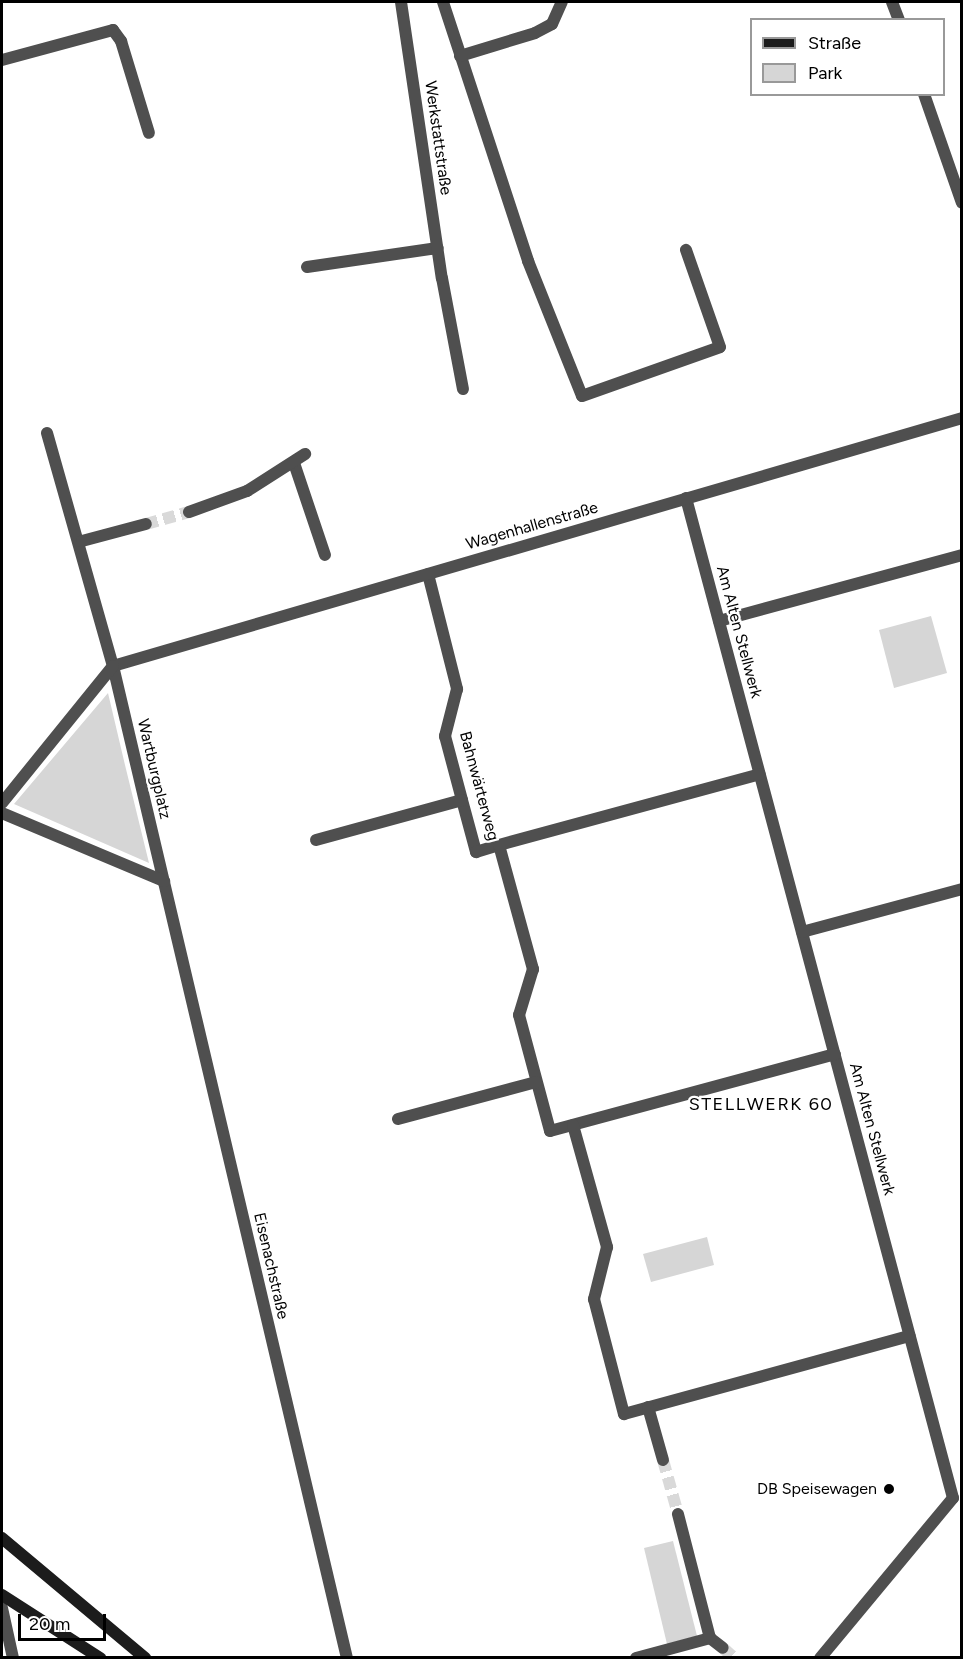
<!DOCTYPE html>
<meta charset="utf-8">
<style>
body{margin:0}
#map{position:relative;width:963px;height:1659px;overflow:hidden;background:#fff;font-family:Figtree,sans-serif}
div>[style]{position:absolute}
[style*='--x']{left:calc(var(--x)*1px);top:calc(var(--y)*1px);width:calc(var(--w)*1px);rotate:calc(var(--a)*1deg)}
.green>*{inset:0;background:#d6d6d6}
.street-tunnel>*{height:12px;margin-top:-6px;transform-origin:0;background:repeating-linear-gradient(90deg,#d9d9d9 0 12px,transparent 0 18px)}
.lane>*{height:12px;margin:-6px;padding:0 6px;transform-origin:6px;border-radius:6px;background:#4f4f4f}
.street>*{height:12px;margin:-6px;padding:0 6px;transform-origin:6px;border-radius:6px;background:#4f4f4f}
.secondary>*{height:12px;margin:-6px;padding:0 6px;transform-origin:6px;border-radius:6px;background:#1c1c1c}
.dots>*{width:16px;height:16px;translate:-50% -50%;box-sizing:border-box;border:3px solid #fff;border-radius:50%}
span{translate:-50% -50%;white-space:nowrap;text-align:center;line-height:1.15;-webkit-text-stroke:4.5px #fff;paint-order:stroke}
.street-label{font-size:16px;color:#000}
.poi-label{font-size:16px;color:#000}
.right{translate:-100% -50%;text-align:right}
.neighbourhood-label{font-size:18px;color:#000;letter-spacing:1.5px}
.frame{position:absolute;inset:0;border:3px solid #000;pointer-events:none}
.legend{position:absolute;left:750px;top:18px;width:195px;height:78px;box-sizing:border-box;background:#fff;border:2px solid #999;margin:0;padding:8px 10px;list-style:none;font-size:18px;color:#000}
.legend li{display:flex;align-items:center;gap:12px;height:30px}
.legend b{width:30px;border:2px solid #999}
.scale{position:absolute;left:18px;top:1614px;width:88px;height:27px;box-sizing:border-box;border:3px solid #000;border-top:0;padding-left:8px;font-size:18px;line-height:21px;white-space:nowrap;color:#000;-webkit-text-stroke:4px #fff;paint-order:stroke}
</style>
<div id="map">
<div class="green">
<div style="clip-path:polygon(931px 616px,947px 673px,894px 688px,879px 630px)"></div>
<div style="clip-path:polygon(108px 693px,125px 765px,149px 863px,14px 804px)"></div>
<div style="clip-path:polygon(707px 1237px,714px 1265px,651px 1282px,643px 1254px)"></div>
<div style="clip-path:polygon(673px 1541px,697px 1636px,667px 1644px,644px 1548px)"></div>
</div>
<div class="street-tunnel">
<div style="--x:146;--y:524;--w:45;--a:-15.6"></div>
<div style="--x:663;--y:1460;--w:56;--a:74.5"></div>
<div style="--x:723;--y:1648;--w:15;--a:42"></div>
</div>
<div class="lane">
<div style="--x:443;--y:2;--w:273;--a:71.8"></div>
<div style="--x:528;--y:261;--w:145;--a:68.2"></div>
<div style="--x:582;--y:396;--w:146;--a:-19.5"></div>
<div style="--x:720;--y:347;--w:103;--a:-109.3"></div>
<div style="--x:460;--y:56;--w:78;--a:-17"></div>
<div style="--x:535;--y:33;--w:19;--a:-28"></div>
<div style="--x:552;--y:24;--w:24;--a:-66"></div>
<div style="--x:2;--y:60;--w:115;--a:-15.1"></div>
<div style="--x:113;--y:30;--w:14;--a:54"></div>
<div style="--x:121;--y:41;--w:96;--a:73.1"></div>
<div style="--x:307;--y:267;--w:132;--a:-8.3"></div>
<div style="--x:442;--y:278;--w:113;--a:79.3"></div>
<div style="--x:294;--y:463;--w:97;--a:71.4"></div>
</div>
<div class="street">
<div style="--x:401;--y:2;--w:279;--a:81.6"></div>
<div style="--x:892;--y:2;--w:19;--a:69"></div>
<div style="--x:924;--y:94;--w:115;--a:70.8"></div>
<div style="--x:47;--y:433;--w:242;--a:74.2"></div>
<div style="--x:113;--y:666;--w:1019;--a:76.73"></div>
<div style="--x:686;--y:498;--w:1035;--a:75.05"></div>
<div style="--x:953;--y:1498;--w:208;--a:129.7"></div>
<div style="--x:189;--y:512;--w:62;--a:-19.9"></div>
<div style="--x:247;--y:491;--w:69;--a:-32.5"></div>
<div style="--x:82;--y:541;--w:66;--a:-14.9"></div>
<div style="--x:428;--y:574;--w:119;--a:75.8"></div>
<div style="--x:457;--y:689;--w:49;--a:104.3"></div>
<div style="--x:445;--y:736;--w:66;--a:75.1"></div>
<div style="--x:462;--y:800;--w:54;--a:74.9"></div>
<div style="--x:476;--y:852;--w:24;--a:-17"></div>
<div style="--x:499;--y:845;--w:129;--a:74.7"></div>
<div style="--x:533;--y:969;--w:48;--a:106.9"></div>
<div style="--x:519;--y:1015;--w:120;--a:75"></div>
<div style="--x:550;--y:1131;--w:295;--a:-15.1"></div>
<div style="--x:719;--y:621;--w:252;--a:-15.2"></div>
<div style="--x:113;--y:666;--w:884;--a:-16.28"></div>
<div style="--x:2;--y:803;--w:176;--a:-51"></div>
<div style="--x:2;--y:813;--w:176;--a:22.8"></div>
<div style="--x:316;--y:840;--w:151;--a:-15.3"></div>
<div style="--x:499;--y:845;--w:270;--a:-15.2"></div>
<div style="--x:802;--y:932;--w:166;--a:-15"></div>
<div style="--x:398;--y:1119;--w:143;--a:-15"></div>
<div style="--x:573;--y:1125;--w:127;--a:74.4"></div>
<div style="--x:607;--y:1247;--w:54;--a:104"></div>
<div style="--x:594;--y:1299;--w:119;--a:75.4"></div>
<div style="--x:624;--y:1414;--w:296;--a:-15.3"></div>
<div style="--x:648;--y:1407;--w:55;--a:74.2"></div>
<div style="--x:2;--y:1608;--w:51;--a:77.6"></div>
<div style="--x:710;--y:1638;--w:16;--a:38"></div>
<div style="--x:636;--y:1658;--w:77;--a:-15.1"></div>
<div style="--x:710;--y:1638;--w:128;--a:-104.5"></div>
</div>
<div class="secondary">
<div style="--x:2;--y:1538;--w:187;--a:40"></div>
<div style="--x:2;--y:1595;--w:117;--a:32.7"></div>
</div>
<div class="dots">
<div style="left:889px;top:1489px;background:#000"></div>
</div>
<div class="street-label">
<span style="left:438px;top:138px;rotate:82deg">Werkstattstraße</span>
<span style="left:532px;top:526px;rotate:-16deg">Wagenhallenstraße</span>
<span style="left:739px;top:632px;rotate:75deg">Am Alten Stellwerk</span>
<span style="left:154px;top:769px;rotate:77deg">Wartburgplatz</span>
<span style="left:479px;top:786px;rotate:75deg">Bahnwärterweg</span>
<span style="left:872px;top:1129px;rotate:75deg">Am Alten Stellwerk</span>
<span style="left:271px;top:1266px;rotate:77deg">Eisenachstraße</span>
</div>
<div class="poi-label">
<span class="right" style="left:877px;top:1489px">DB Speisewagen</span>
</div>
<div class="neighbourhood-label">
<span style="left:761px;top:1104px">STELLWERK 60</span>
</div>
<div class="frame"></div>
<ul class="legend">
<li><b style="height:8px;background:#1c1c1c"></b>Straße</li>
<li><b style="height:16px;background:#d6d6d6"></b>Park</li>
</ul>
<div class="scale">20 m</div>
</div>
